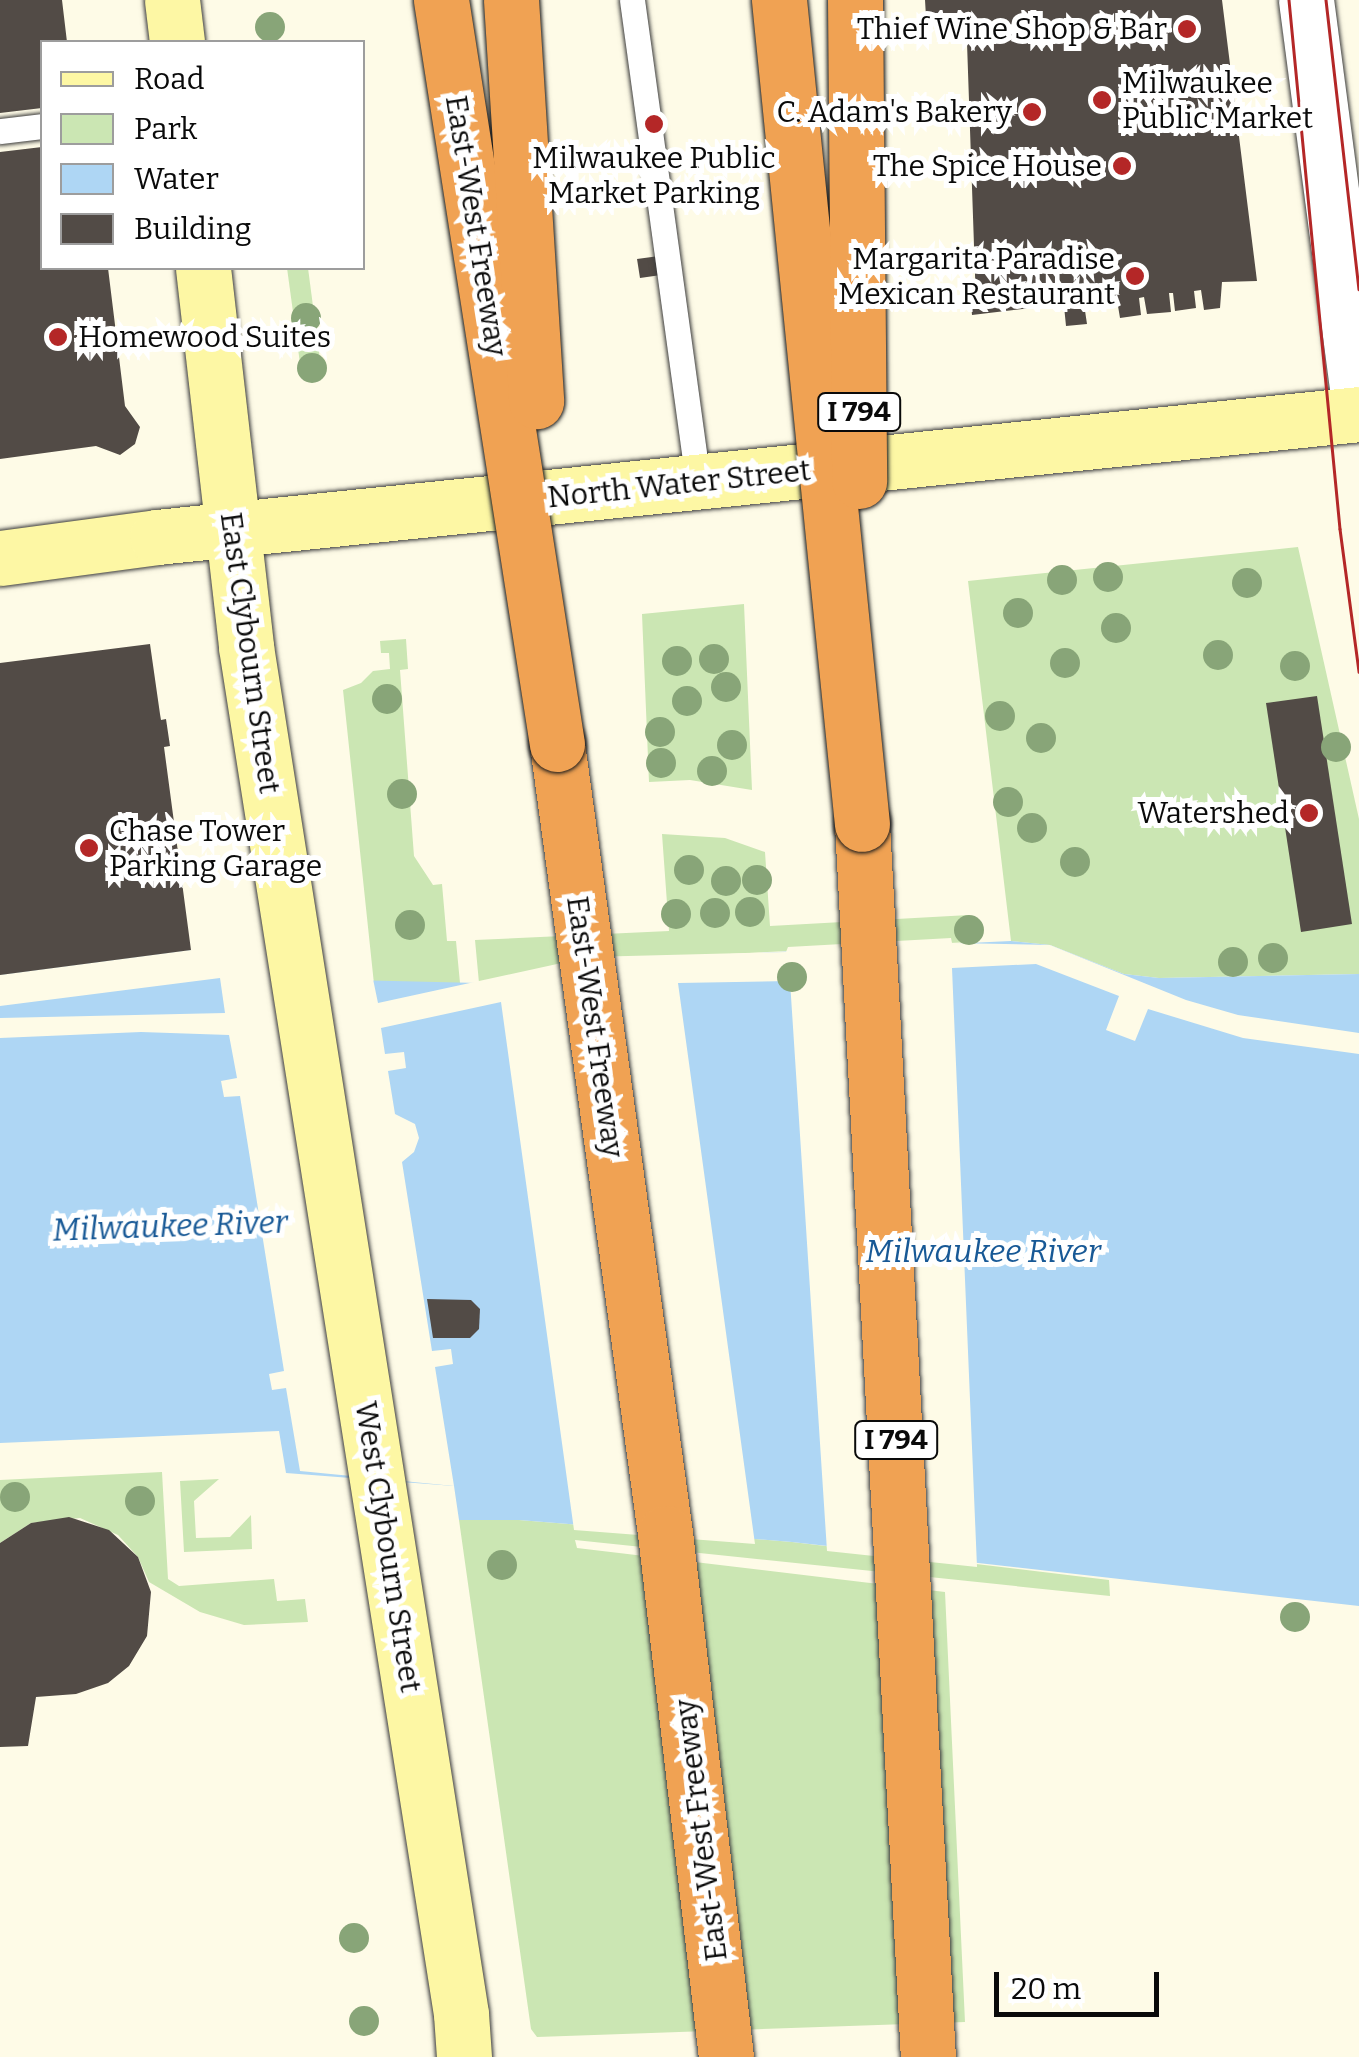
<!DOCTYPE html>
<style>
body{margin:0}
#map{position:relative;width:1359px;height:2057px;overflow:hidden;background:#fefbe7;font-family:Bitter,serif}
div>[style]{position:absolute}
[style*='--x']{left:calc(var(--x)*1px);top:calc(var(--y)*1px);width:calc(var(--w)*1px);rotate:calc(var(--a)*1deg)}
.green>*{inset:0;background:#cbe6b3}
.water>*{inset:0;background:#aed6f4}
.pier>*{inset:0;background:#fefbe7}
.building>*{inset:0;background:#524b46}
.roads{filter:drop-shadow(0 0 2px #3d3d3d) drop-shadow(0 0 2px #3d3d3d)}
.service>*{height:25px;margin:-12.5px;padding:0 12.5px;transform-origin:12.5px;border-radius:12.5px;background:#fff}
.tertiary>*{height:55px;margin:-27.5px;padding:0 27.5px;transform-origin:27.5px;border-radius:27.5px;background:#fff}
.secondary>*{height:55px;margin:-27.5px;padding:0 27.5px;transform-origin:27.5px;border-radius:27.5px;background:#fdf7a4}
.motorway>*{height:55px;margin:-27.5px;padding:0 27.5px;transform-origin:27.5px;border-radius:27.5px;background:#f0a253}
.tram>*{height:2.5px;margin:-1.25px;padding:0 1.25px;transform-origin:1.25px;border-radius:1.25px;background:#b42727}
.bridges{filter:drop-shadow(0 0 2px #1b1b1b) drop-shadow(0 0 2px #1b1b1b)}
.motorway-bridge>*{height:55px;margin:-27.5px;padding:0 27.5px;transform-origin:27.5px;border-radius:27.5px;background:#f0a253}
.trees>*{width:30px;height:30px;margin:-15px;border-radius:50%;background:#88a578}
.dots>*{width:28px;height:28px;translate:-50% -50%;box-sizing:border-box;border:5px solid #fff;border-radius:50%}
span{translate:-50% -50%;white-space:nowrap;text-align:center;line-height:1.15;-webkit-text-stroke:10px #fff;paint-order:stroke}
.shield-label span{padding:2px 8px;background:#fff;border:2px solid;border-radius:8px;-webkit-text-stroke-width:0}
.shield-label{font-size:28px;color:#0a0a0a;font-weight:700}
.poi-label{font-size:30px;color:#0a0a0a}
.right{translate:-100% -50%;text-align:right}
.left{translate:0 -50%;text-align:left}
.street-label{font-size:30px;color:#0a0a0a}
.water-label{font-size:32px;color:#185996;font-style:italic}
.legend{position:absolute;left:40px;top:40px;width:325px;height:230px;box-sizing:border-box;background:#fff;border:2px solid #9d9d9d;margin:0;padding:12px 18px;list-style:none;font-size:30px;color:#0a0a0a}
.legend li{display:flex;align-items:center;gap:20px;height:50px}
.legend b{width:50px;border:2px solid #9d9d9d}
.scale{position:absolute;left:994px;top:1972px;width:165px;height:45px;box-sizing:border-box;border:5px solid #0a0a0a;border-top:0;padding-left:12px;font-size:30px;line-height:35px;white-space:nowrap;color:#0a0a0a;-webkit-text-stroke:8px #fff;paint-order:stroke}
</style>
<div id="map">
<div class="green">
<div style="clip-path:polygon(287px 268px,308px 268px,322px 375px,302px 378px)"></div>
<div style="clip-path:polygon(1298px 547px,1359px 819px,1359px 974px,1159px 978px,1124px 974px,1050px 945px,1011px 941px,968px 581px)"></div>
<div style="clip-path:polygon(744px 604px,752px 790px,690px 780px,649px 782px,642px 614px)"></div>
<div style="clip-path:polygon(406px 639px,408px 669px,400px 670px,414px 856px,433px 885px,442px 884px,447px 941px,456px 941px,460px 983px,374px 984px,343px 690px,361px 683px,373px 671px,390px 669px,389px 653px,381px 653px,380px 641px)"></div>
<div style="clip-path:polygon(662px 834px,725px 838px,765px 852px,770px 926px,969px 915px,979px 924px,978px 936px,970px 942px,589px 961px,479px 983px,475px 940px,669px 931px)"></div>
<div style="clip-path:polygon(162px 1472px,168px 1579px,179px 1586px,274px 1579px,277px 1601px,305px 1599px,308px 1622px,244px 1625px,200px 1612px,149px 1582px,138px 1557px,118px 1535px,80px 1518px,31px 1523px,0 1543px,0 1480px)"></div>
<div style="clip-path:polygon(219px 1479px,194px 1501px,196px 1538px,230px 1537px,251px 1515px,252px 1549px,184px 1552px,180px 1481px)"></div>
<div style="clip-path:polygon(459px 1520px,519px 1520px,792px 1542px,1109px 1580px,1110px 1596px,575px 1540px,577px 1548px,945px 1592px,965px 2022px,537px 2037px,531px 2029px)"></div>
</div>
<div class="water">
<div style="clip-path:polygon(1011px 941px,1050px 945px,1124px 974px,1159px 978px,1359px 974px,1359px 1606px,792px 1542px,519px 1520px,459px 1520px,454px 1486px,286px 1473px,279px 1431px,0 1443px,0 975px,191px 950px,220px 977px,479px 983px,589px 961px)"></div>
</div>
<div class="pier">
<div style="clip-path:polygon(951px 938px,952px 943px,1050px 945px,1186px 1000px,1238px 1015px,1359px 1033px,1359px 1054px,1243px 1038px,1148px 1009px,1135px 1041px,1106px 1030px,1119px 996px,1036px 964px,952px 968px,977px 1567px,827px 1551px,790px 981px,678px 983px,755px 1544px,574px 1530px,501px 1002px,381px 1028px,385px 1054px,404px 1052px,406px 1068px,388px 1071px,395px 1114px,415px 1124px,419px 1138px,414px 1152px,402px 1162px,432px 1351px,451px 1349px,453px 1364px,435px 1367px,454px 1486px,300px 1471px,286px 1388px,272px 1390px,269px 1374px,284px 1371px,240px 1096px,224px 1097px,221px 1081px,237px 1078px,229px 1035px,141px 1032px,0 1038px,0 1018px,225px 1013px,220px 978px,0 1006px,0 975px,191px 950px,222px 955px,225px 973px,373px 979px,378px 1003px,589px 957px,786px 952px,788px 947px)"></div>
</div>
<div class="building">
<div style="clip-path:polygon(0 0,62px 0,67px 42px,42px 42px,42px 108px,0 113px)"></div>
<div style="clip-path:polygon(925px 0,1222px 0,1257px 281px,1222px 282px,1220px 308px,1204px 310px,1201px 290px,1194px 291px,1196px 308px,1175px 311px,1173px 293px,1169px 293px,1171px 312px,1147px 314px,1144px 297px,1139px 298px,1141px 315px,1120px 318px,1117px 300px,1084px 304px,1087px 324px,1066px 326px,1064px 306px,1056px 305px,972px 315px,971px 303px,976px 303px,966px 14px,926px 17px)"></div>
<div style="clip-path:polygon(42px 147px,42px 268px,108px 268px,125px 406px,140px 427px,135px 444px,120px 455px,96px 446px,0 459px,0 152px)"></div>
<div style="clip-path:polygon(659px 256px,661px 275px,640px 278px,637px 259px)"></div>
<div style="clip-path:polygon(150px 644px,160px 714px,161px 720px,166px 719px,170px 746px,164px 747px,191px 950px,0 975px,0 663px)"></div>
<div style="clip-path:polygon(1317px 696px,1352px 924px,1301px 932px,1266px 703px)"></div>
<div style="clip-path:polygon(427px 1299px,471px 1300px,480px 1309px,479px 1329px,470px 1338px,433px 1338px)"></div>
<div style="clip-path:polygon(69px 1517px,109px 1530px,138px 1557px,151px 1592px,147px 1636px,129px 1666px,108px 1683px,76px 1694px,36px 1697px,28px 1746px,0 1747px,0 1543px,31px 1523px)"></div>
</div>
<div class="roads">
<div class="service">
<div style="--x:632;--y:0;--w:487;--a:82.2"></div>
<div style="--x:0;--y:131;--w:42;--a:-6.8"></div>
</div>
<div class="tertiary">
<div style="--x:1306;--y:0;--w:405;--a:82.5"></div>
</div>
<div class="secondary">
<div style="--x:172;--y:0;--w:42;--a:83.2"></div>
<div style="--x:203;--y:268;--w:381;--a:83.5"></div>
<div style="--x:246;--y:647;--w:1384;--a:81.06"></div>
<div style="--x:461;--y:2014;--w:43;--a:86"></div>
<div style="--x:0;--y:558;--w:158;--a:-7.6"></div>
<div style="--x:157;--y:537;--w:1208;--a:-5.84"></div>
</div>
<div class="motorway">
<div style="--x:557;--y:744;--w:796;--a:82.21"></div>
<div style="--x:665;--y:1533;--w:528;--a:83.36"></div>
<div style="--x:862;--y:824;--w:1235;--a:86.94"></div>
</div>
</div>
<div class="tram">
<div style="--x:1289;--y:0;--w:531;--a:84.49"></div>
<div style="--x:1340;--y:529;--w:144;--a:82.4"></div>
<div style="--x:1326;--y:0;--w:291;--a:83.5"></div>
</div>
<div class="bridges">
<div class="motorway-bridge">
<div style="--x:441;--y:0;--w:753;--a:81.14"></div>
<div style="--x:511;--y:0;--w:402;--a:86.4"></div>
<div style="--x:779;--y:0;--w:828;--a:84.25"></div>
<div style="--x:855;--y:0;--w:481;--a:89.5"></div>
</div>
</div>
<div class="trees">
<div style="left:270px;top:27px"></div>
<div style="left:306px;top:318px"></div>
<div style="left:312px;top:368px"></div>
<div style="left:1108px;top:577px"></div>
<div style="left:1062px;top:580px"></div>
<div style="left:1247px;top:583px"></div>
<div style="left:1018px;top:613px"></div>
<div style="left:1116px;top:628px"></div>
<div style="left:1218px;top:655px"></div>
<div style="left:714px;top:659px"></div>
<div style="left:677px;top:661px"></div>
<div style="left:1065px;top:663px"></div>
<div style="left:1295px;top:666px"></div>
<div style="left:726px;top:687px"></div>
<div style="left:387px;top:699px"></div>
<div style="left:687px;top:701px"></div>
<div style="left:1000px;top:716px"></div>
<div style="left:660px;top:732px"></div>
<div style="left:1041px;top:738px"></div>
<div style="left:732px;top:745px"></div>
<div style="left:1336px;top:747px"></div>
<div style="left:661px;top:763px"></div>
<div style="left:712px;top:771px"></div>
<div style="left:402px;top:794px"></div>
<div style="left:1008px;top:802px"></div>
<div style="left:1032px;top:828px"></div>
<div style="left:1075px;top:862px"></div>
<div style="left:689px;top:870px"></div>
<div style="left:757px;top:880px"></div>
<div style="left:726px;top:881px"></div>
<div style="left:750px;top:912px"></div>
<div style="left:715px;top:913px"></div>
<div style="left:676px;top:914px"></div>
<div style="left:410px;top:925px"></div>
<div style="left:969px;top:930px"></div>
<div style="left:1273px;top:958px"></div>
<div style="left:1233px;top:962px"></div>
<div style="left:792px;top:977px"></div>
<div style="left:15px;top:1497px"></div>
<div style="left:140px;top:1501px"></div>
<div style="left:502px;top:1565px"></div>
<div style="left:1295px;top:1617px"></div>
<div style="left:354px;top:1938px"></div>
<div style="left:364px;top:2021px"></div>
</div>
<div class="dots">
<div style="left:1187px;top:29px;background:#b42727"></div>
<div style="left:1102px;top:100px;background:#b42727"></div>
<div style="left:1032px;top:112px;background:#b42727"></div>
<div style="left:654px;top:124px;background:#b42727"></div>
<div style="left:1122px;top:166px;background:#b42727"></div>
<div style="left:1135px;top:276px;background:#b42727"></div>
<div style="left:58px;top:337px;background:#b42727"></div>
<div style="left:1309px;top:813px;background:#b42727"></div>
<div style="left:89px;top:848px;background:#b42727"></div>
</div>
<div class="shield-label">
<span style="left:859px;top:412px">I 794</span>
<span style="left:896px;top:1440px">I 794</span>
</div>
<div class="poi-label">
<span class="right" style="left:1167px;top:29px">Thief Wine Shop &amp; Bar</span>
<span class="left" style="left:1122px;top:100px">Milwaukee<br>Public Market</span>
<span class="right" style="left:1012px;top:112px">C. Adam's Bakery</span>
<span style="left:654px;top:175px">Milwaukee Public<br>Market Parking</span>
<span class="right" style="left:1102px;top:166px">The Spice House</span>
<span class="right" style="left:1115px;top:276px">Margarita Paradise<br>Mexican Restaurant</span>
<span class="left" style="left:78px;top:337px">Homewood Suites</span>
<span class="right" style="left:1289px;top:813px">Watershed</span>
<span class="left" style="left:109px;top:848px">Chase Tower<br>Parking Garage</span>
</div>
<div class="street-label">
<span style="left:476px;top:226px;rotate:81deg">East-West Freeway</span>
<span style="left:679px;top:484px;rotate:-6deg">North Water Street</span>
<span style="left:250px;top:653px;rotate:82deg">East Clybourn Street</span>
<span style="left:595px;top:1027px;rotate:82deg">East-West Freeway</span>
<span style="left:388px;top:1547px;rotate:81deg">West Clybourn Street</span>
<span style="left:701px;top:1830px;rotate:-97deg">East-West Freeway</span>
</div>
<div class="water-label">
<span style="left:170px;top:1226px;rotate:-2deg">Milwaukee River</span>
<span style="left:983px;top:1251px">Milwaukee River</span>
</div>
<ul class="legend">
<li><b style="height:12px;background:#fdf7a4"></b>Road</li>
<li><b style="height:28px;background:#cbe6b3"></b>Park</li>
<li><b style="height:28px;background:#aed6f4"></b>Water</li>
<li><b style="height:28px;background:#524b46"></b>Building</li>
</ul>
<div class="scale">20 m</div>
</div>
